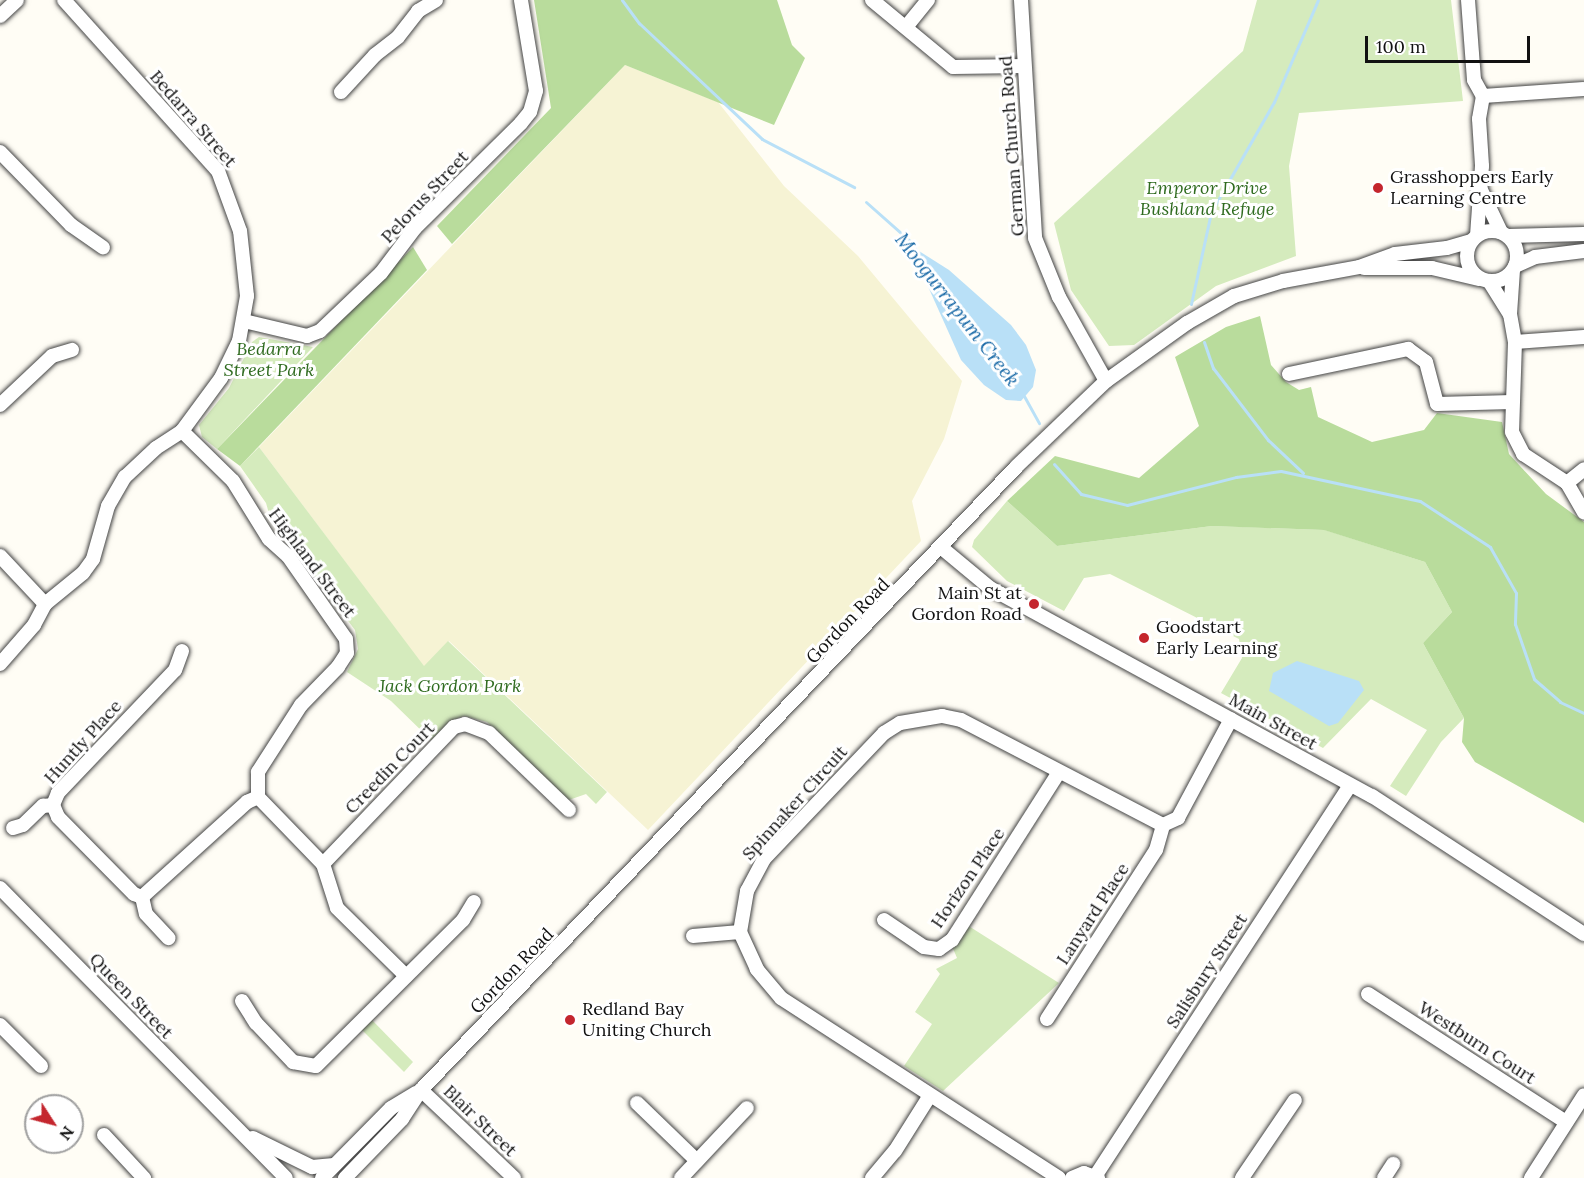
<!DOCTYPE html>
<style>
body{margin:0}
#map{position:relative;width:1584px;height:1178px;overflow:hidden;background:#fffdf5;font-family:Lora,serif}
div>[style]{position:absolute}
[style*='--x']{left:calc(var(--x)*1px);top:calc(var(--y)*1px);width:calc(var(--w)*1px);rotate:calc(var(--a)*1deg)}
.farmland>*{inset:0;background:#f6f3d4}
.green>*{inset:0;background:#d5ebbd}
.forest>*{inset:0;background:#b9dc9c}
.water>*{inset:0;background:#b9e0f7}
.stream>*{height:3px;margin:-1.5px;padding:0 1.5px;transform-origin:1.5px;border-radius:1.5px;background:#b9e0f7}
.roads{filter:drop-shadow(0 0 2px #444) drop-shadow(0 0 2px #444)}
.minor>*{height:14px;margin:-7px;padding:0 7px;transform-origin:7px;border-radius:7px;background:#fff}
.minor>.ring{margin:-7px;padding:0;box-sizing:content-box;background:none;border:14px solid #fff;border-radius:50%}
.dots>*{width:16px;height:16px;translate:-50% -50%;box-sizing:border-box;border:3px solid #fff;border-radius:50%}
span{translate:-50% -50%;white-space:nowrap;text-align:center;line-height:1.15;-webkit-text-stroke:6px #fff;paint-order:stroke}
.street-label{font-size:18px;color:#111}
.poi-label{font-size:18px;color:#111}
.left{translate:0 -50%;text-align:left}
.right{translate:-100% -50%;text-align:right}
.park-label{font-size:18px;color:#2f6b1f;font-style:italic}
.water-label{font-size:20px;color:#1768a6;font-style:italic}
.north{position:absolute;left:24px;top:1094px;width:60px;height:60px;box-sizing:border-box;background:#fff;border:2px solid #a0a0a0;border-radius:50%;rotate:126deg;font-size:16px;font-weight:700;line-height:24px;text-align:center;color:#111}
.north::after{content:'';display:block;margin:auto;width:21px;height:27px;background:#c4262e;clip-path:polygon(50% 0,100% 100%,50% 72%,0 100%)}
.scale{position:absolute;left:1365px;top:36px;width:165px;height:27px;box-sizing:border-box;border:3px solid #111;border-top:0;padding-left:8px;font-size:18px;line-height:21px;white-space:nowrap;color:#111;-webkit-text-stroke:4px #fff;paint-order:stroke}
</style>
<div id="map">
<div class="farmland">
<div style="clip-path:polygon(625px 65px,718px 102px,784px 186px,858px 256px,962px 381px,944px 439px,912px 501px,921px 541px,648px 830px,449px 641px,424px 667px,259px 447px)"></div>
</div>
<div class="green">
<div style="clip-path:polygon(1257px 0,1451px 0,1463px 101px,1299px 113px,1289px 166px,1296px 256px,1216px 286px,1134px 345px,1109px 346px,1071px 290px,1054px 223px,1243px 51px)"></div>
<div style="clip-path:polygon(259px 337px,313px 347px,217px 449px,202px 437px,199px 425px,229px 388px,252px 342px)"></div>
<div style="clip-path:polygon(259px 447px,424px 666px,448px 641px,607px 792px,596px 804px,586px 794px,566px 801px,487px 722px,464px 716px,450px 721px,431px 740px,391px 701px,347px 672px,358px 649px,355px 630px,270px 517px,266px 503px,240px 466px)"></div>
<div style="clip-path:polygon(1007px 501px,1057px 546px,1212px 526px,1325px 530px,1425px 562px,1452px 612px,1423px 643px,1464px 718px,1441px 742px,1406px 796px,1390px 786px,1427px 730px,1371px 699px,1323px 748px,1221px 693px,1242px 658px,1239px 639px,1110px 574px,1084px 578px,1064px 611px,1007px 581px,972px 547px,974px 540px)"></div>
<div style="clip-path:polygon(967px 925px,1059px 983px,943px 1091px,904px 1066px,932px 1024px,915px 1012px,940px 974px,936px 969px,957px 958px,952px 946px)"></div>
<div style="clip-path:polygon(371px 1019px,413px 1062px,404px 1072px,361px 1029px)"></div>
</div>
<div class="forest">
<div style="clip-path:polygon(534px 0,777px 0,792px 45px,805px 58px,774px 125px,625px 65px,452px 244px,437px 226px,551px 108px)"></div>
<div style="clip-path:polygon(413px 247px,427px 270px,240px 466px,217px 449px)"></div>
<div style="clip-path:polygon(1260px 316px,1271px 365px,1286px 382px,1299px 390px,1311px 387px,1318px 417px,1372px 442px,1424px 430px,1437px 413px,1502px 422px,1509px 454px,1546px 494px,1584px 522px,1584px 823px,1475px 762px,1462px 742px,1464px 718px,1423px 643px,1452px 612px,1425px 562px,1324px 530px,1212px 526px,1057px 546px,1007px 501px,1055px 456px,1139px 478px,1199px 426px,1175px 357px,1226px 327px)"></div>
</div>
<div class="water">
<div style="clip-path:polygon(919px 251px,949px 270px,1011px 325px,1026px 345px,1036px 370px,1033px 387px,1021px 401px,1006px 400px,984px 385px,961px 360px,926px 282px)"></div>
<div style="clip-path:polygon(1297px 661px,1359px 681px,1364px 690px,1338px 723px,1329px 726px,1269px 691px,1273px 673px)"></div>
</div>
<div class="stream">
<div style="--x:622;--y:0;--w:29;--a:54"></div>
<div style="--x:639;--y:23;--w:169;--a:43.3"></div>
<div style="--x:762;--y:139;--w:104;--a:27.6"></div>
<div style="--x:866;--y:202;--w:59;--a:41.6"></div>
<div style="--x:910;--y:241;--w:18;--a:56"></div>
<div style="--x:1191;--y:304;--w:94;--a:-77.7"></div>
<div style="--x:1211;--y:212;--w:127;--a:-60.2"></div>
<div style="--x:1274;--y:102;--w:111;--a:-66.7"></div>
<div style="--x:1204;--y:342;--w:28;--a:71"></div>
<div style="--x:1213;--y:368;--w:91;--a:52.6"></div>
<div style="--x:1268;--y:440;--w:48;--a:43.3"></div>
<div style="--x:1024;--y:396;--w:31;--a:61"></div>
<div style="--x:1054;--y:464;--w:40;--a:48"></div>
<div style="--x:1081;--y:494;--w:47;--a:13.4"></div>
<div style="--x:1127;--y:505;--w:113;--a:-14.4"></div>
<div style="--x:1236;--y:477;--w:45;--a:-7.6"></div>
<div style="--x:1281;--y:471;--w:142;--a:12.2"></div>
<div style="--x:1420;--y:501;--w:84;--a:33.3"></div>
<div style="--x:1490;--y:547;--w:53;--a:60.5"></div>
<div style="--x:1516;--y:593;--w:31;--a:92"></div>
<div style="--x:1515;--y:624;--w:58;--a:70.9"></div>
<div style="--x:1534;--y:679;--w:35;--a:41"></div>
<div style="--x:1560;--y:702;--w:26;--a:25"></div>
</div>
<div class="roads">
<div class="minor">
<div style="--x:872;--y:0;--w:105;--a:39.6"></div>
<div style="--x:953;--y:67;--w:71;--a:-0.8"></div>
<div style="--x:1021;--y:0;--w:238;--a:86.6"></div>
<div style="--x:1035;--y:238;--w:64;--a:67.9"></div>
<div style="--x:1059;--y:297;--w:96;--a:60.8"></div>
<div style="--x:1468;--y:0;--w:80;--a:85.7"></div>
<div style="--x:1474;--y:80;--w:18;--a:61"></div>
<div style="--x:1483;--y:96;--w:23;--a:100"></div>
<div style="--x:1479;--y:119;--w:47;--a:86.3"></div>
<div style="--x:1482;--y:166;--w:69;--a:94.1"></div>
<div style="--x:0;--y:16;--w:23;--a:-43"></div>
<div style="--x:906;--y:27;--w:35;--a:-51"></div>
<div style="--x:341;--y:92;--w:50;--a:-47.4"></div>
<div style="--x:375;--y:55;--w:29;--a:-38"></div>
<div style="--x:398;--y:37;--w:33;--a:-52"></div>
<div style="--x:418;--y:11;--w:21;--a:-31"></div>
<div style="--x:1483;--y:96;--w:101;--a:-4"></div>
<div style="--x:0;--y:152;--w:102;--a:45.8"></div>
<div style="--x:71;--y:225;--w:39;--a:35"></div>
<div style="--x:1481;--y:190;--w:47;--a:64.5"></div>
<div class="ring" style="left:1467px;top:231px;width:36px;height:36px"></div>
<div style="--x:1508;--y:236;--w:76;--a:-1.5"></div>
<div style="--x:1515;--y:266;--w:22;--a:-24"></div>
<div style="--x:1535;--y:257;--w:49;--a:-7"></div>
<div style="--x:1364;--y:268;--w:68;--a:0"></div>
<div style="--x:1432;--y:268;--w:48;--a:13.2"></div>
<div style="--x:1489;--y:281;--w:39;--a:58"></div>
<div style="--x:1510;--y:314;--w:28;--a:80"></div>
<div style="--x:1515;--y:342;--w:90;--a:91.9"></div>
<div style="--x:1512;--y:432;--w:25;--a:63"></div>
<div style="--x:1523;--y:454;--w:53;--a:33.4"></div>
<div style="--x:1567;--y:483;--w:34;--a:60"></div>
<div style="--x:1510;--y:314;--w:44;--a:-86.1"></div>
<div style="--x:244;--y:321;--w:65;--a:13.4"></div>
<div style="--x:307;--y:336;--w:14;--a:-21"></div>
<div style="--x:320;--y:331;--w:84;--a:-43.6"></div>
<div style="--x:381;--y:273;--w:56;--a:-52.9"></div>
<div style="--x:415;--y:228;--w:149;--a:-44.7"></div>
<div style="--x:521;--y:123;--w:14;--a:-51"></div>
<div style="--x:530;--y:112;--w:22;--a:-74"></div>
<div style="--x:536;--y:91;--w:92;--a:-99.4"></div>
<div style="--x:1515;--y:342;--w:69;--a:-4.1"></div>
<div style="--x:1289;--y:374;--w:122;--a:-11.9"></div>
<div style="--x:1408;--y:349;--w:22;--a:36"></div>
<div style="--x:1426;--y:362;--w:43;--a:75.3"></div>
<div style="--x:1437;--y:404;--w:75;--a:-1.5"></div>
<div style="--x:0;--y:405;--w:71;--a:-43.3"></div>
<div style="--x:52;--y:356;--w:21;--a:-17"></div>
<div style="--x:182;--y:431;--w:71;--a:44.4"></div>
<div style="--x:233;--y:481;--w:68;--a:58.2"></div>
<div style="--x:269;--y:539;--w:25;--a:42"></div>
<div style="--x:288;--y:556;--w:101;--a:55.1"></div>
<div style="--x:346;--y:639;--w:14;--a:86"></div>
<div style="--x:347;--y:653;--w:17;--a:123"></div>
<div style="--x:338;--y:667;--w:53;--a:134.2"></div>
<div style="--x:301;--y:705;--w:80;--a:122.7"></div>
<div style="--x:258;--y:772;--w:25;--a:90"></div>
<div style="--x:258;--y:797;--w:93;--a:45.9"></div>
<div style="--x:323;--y:864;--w:46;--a:72.3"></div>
<div style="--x:337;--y:908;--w:97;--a:44.6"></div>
<div style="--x:1567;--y:483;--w:22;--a:-39"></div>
<div style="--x:942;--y:548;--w:62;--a:39.8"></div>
<div style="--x:990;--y:588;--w:435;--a:28.6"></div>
<div style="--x:1372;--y:796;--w:253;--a:33.1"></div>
<div style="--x:0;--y:556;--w:66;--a:46.8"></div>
<div style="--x:182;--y:651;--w:20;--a:110"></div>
<div style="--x:175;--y:670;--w:170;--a:133.6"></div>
<div style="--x:58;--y:793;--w:13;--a:113"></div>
<div style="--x:53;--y:805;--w:13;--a:67"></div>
<div style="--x:58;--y:817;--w:108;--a:45.4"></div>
<div style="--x:134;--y:894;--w:9;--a:21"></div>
<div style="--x:142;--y:897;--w:142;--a:-42.1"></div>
<div style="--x:247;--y:802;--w:12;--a:-24"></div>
<div style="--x:0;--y:664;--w:52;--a:-48.9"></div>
<div style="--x:34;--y:625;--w:24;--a:-62"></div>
<div style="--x:45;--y:604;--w:49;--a:-39.2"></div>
<div style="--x:83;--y:573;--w:17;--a:-54"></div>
<div style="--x:93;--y:559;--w:55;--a:-74.2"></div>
<div style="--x:108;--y:506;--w:34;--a:-60"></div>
<div style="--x:125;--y:477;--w:42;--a:-43.1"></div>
<div style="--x:156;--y:448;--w:31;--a:-33"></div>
<div style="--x:182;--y:431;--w:66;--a:-53.7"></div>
<div style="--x:221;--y:378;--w:41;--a:-64.1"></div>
<div style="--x:239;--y:341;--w:46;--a:-79.9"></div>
<div style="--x:247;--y:296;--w:65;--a:-96.1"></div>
<div style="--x:240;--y:231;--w:64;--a:-110.1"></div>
<div style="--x:218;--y:171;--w:230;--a:-132"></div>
<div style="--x:13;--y:828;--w:10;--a:-17"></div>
<div style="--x:23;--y:825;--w:28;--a:-44"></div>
<div style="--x:43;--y:806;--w:10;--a:-6"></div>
<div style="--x:323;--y:864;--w:190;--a:-46.3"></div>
<div style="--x:454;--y:727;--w:11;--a:-15"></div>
<div style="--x:465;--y:724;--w:26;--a:21"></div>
<div style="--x:489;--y:733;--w:111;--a:43.9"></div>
<div style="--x:0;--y:888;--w:407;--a:45.4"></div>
<div style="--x:142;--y:897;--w:17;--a:77"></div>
<div style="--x:146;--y:914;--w:33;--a:47"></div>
<div style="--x:884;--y:920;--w:48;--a:34"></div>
<div style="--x:924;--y:947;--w:15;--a:8"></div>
<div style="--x:939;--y:949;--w:16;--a:-35"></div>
<div style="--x:952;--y:940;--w:199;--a:-57.5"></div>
<div style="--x:693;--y:936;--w:47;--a:-4.9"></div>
<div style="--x:1368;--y:994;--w:236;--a:32.9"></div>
<div style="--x:242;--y:1001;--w:26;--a:58"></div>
<div style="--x:256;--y:1023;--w:54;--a:46.5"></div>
<div style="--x:293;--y:1062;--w:23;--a:10"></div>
<div style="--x:316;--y:1066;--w:207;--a:-44.8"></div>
<div style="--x:463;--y:920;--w:21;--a:-59"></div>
<div style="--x:1047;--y:1019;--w:201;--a:-57.2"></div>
<div style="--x:1156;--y:850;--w:26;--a:-74"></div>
<div style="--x:0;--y:1025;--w:58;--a:45"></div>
<div style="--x:421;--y:1090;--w:128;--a:43.4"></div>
<div style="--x:637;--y:1103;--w:83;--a:44"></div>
<div style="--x:104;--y:1135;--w:59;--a:47.1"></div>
<div style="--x:253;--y:1138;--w:66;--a:26.2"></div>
<div style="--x:312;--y:1167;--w:22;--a:-5"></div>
<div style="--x:1096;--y:1175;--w:463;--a:-56.9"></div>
<div style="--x:322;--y:1178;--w:98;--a:-45.4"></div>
<div style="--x:391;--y:1108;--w:29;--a:-31"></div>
<div style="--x:345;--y:1178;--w:82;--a:-46"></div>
<div style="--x:402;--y:1119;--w:35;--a:-57"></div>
<div style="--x:421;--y:1090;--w:863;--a:-46.31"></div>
<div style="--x:1017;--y:466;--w:123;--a:-43.7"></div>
<div style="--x:1106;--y:381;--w:100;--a:-35.6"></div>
<div style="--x:1187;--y:323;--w:54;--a:-29.9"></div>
<div style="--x:1234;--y:296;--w:51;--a:-17"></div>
<div style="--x:1283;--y:281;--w:77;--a:-10.4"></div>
<div style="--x:1359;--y:267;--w:38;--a:-20"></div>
<div style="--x:1395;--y:254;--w:52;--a:-6.6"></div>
<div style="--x:1447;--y:248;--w:26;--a:-16"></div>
<div style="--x:681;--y:1178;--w:96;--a:-46.7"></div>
<div style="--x:872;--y:1178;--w:35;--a:-50"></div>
<div style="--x:895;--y:1151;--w:64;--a:-57.8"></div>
<div style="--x:1059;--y:1178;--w:331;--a:-147.1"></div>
<div style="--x:781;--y:998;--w:38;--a:-130"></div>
<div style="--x:757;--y:969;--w:41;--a:-114.7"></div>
<div style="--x:740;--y:932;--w:42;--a:-80.3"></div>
<div style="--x:747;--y:891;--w:36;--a:-62"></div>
<div style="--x:764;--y:859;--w:174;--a:-46.4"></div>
<div style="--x:884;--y:733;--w:19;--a:-32"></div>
<div style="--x:900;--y:723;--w:43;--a:-9.5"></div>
<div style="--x:942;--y:716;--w:19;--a:12"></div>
<div style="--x:961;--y:720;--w:228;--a:27.5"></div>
<div style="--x:1163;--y:825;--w:17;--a:-25"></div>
<div style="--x:1178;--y:818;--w:112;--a:-61.8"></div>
<div style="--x:1072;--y:1178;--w:13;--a:-23"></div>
<div style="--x:1084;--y:1173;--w:15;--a:20"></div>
<div style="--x:1242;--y:1178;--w:94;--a:-55.8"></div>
<div style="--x:1384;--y:1178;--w:17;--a:-57"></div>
<div style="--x:1531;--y:1178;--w:98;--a:-57.4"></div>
</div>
</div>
<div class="dots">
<div style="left:1378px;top:188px;background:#c4262e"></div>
<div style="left:1034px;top:604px;background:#c4262e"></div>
<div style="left:1144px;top:638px;background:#c4262e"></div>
<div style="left:570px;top:1020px;background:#c4262e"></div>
</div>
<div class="street-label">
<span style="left:193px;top:119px;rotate:49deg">Bedarra Street</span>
<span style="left:1012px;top:146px;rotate:-94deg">German Church Road</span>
<span style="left:425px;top:197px;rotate:-47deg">Pelorus Street</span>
<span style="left:312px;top:563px;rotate:53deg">Highland Street</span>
<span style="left:848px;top:621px;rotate:-46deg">Gordon Road</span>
<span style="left:1273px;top:722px;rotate:29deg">Main Street</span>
<span style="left:83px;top:742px;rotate:-48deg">Huntly Place</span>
<span style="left:390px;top:768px;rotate:-46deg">Creedin Court</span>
<span style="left:795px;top:803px;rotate:-48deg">Spinnaker Circuit</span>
<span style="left:968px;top:878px;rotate:-56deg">Horizon Place</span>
<span style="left:1093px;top:914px;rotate:-57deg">Lanyard Place</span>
<span style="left:512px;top:971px;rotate:-46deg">Gordon Road</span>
<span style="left:1207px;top:971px;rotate:-57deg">Salisbury Street</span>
<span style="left:131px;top:996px;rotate:46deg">Queen Street</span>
<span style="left:1477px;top:1043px;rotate:33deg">Westburn Court</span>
<span style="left:480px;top:1121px;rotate:44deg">Blair Street</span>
</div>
<div class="poi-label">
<span class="left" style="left:1390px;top:188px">Grasshoppers Early<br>Learning Centre</span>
<span class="right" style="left:1022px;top:604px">Main St at<br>Gordon Road</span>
<span class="left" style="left:1156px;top:638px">Goodstart<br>Early Learning</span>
<span class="left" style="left:582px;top:1020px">Redland Bay<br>Uniting Church</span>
</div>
<div class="park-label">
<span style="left:1207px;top:199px">Emperor Drive<br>Bushland Refuge</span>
<span style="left:269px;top:360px">Bedarra<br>Street Park</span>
<span style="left:450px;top:686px">Jack Gordon Park</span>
</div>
<div class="water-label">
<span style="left:958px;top:309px;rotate:52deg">Moogurrapum Creek</span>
</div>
<div class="north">N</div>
<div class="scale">100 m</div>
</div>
